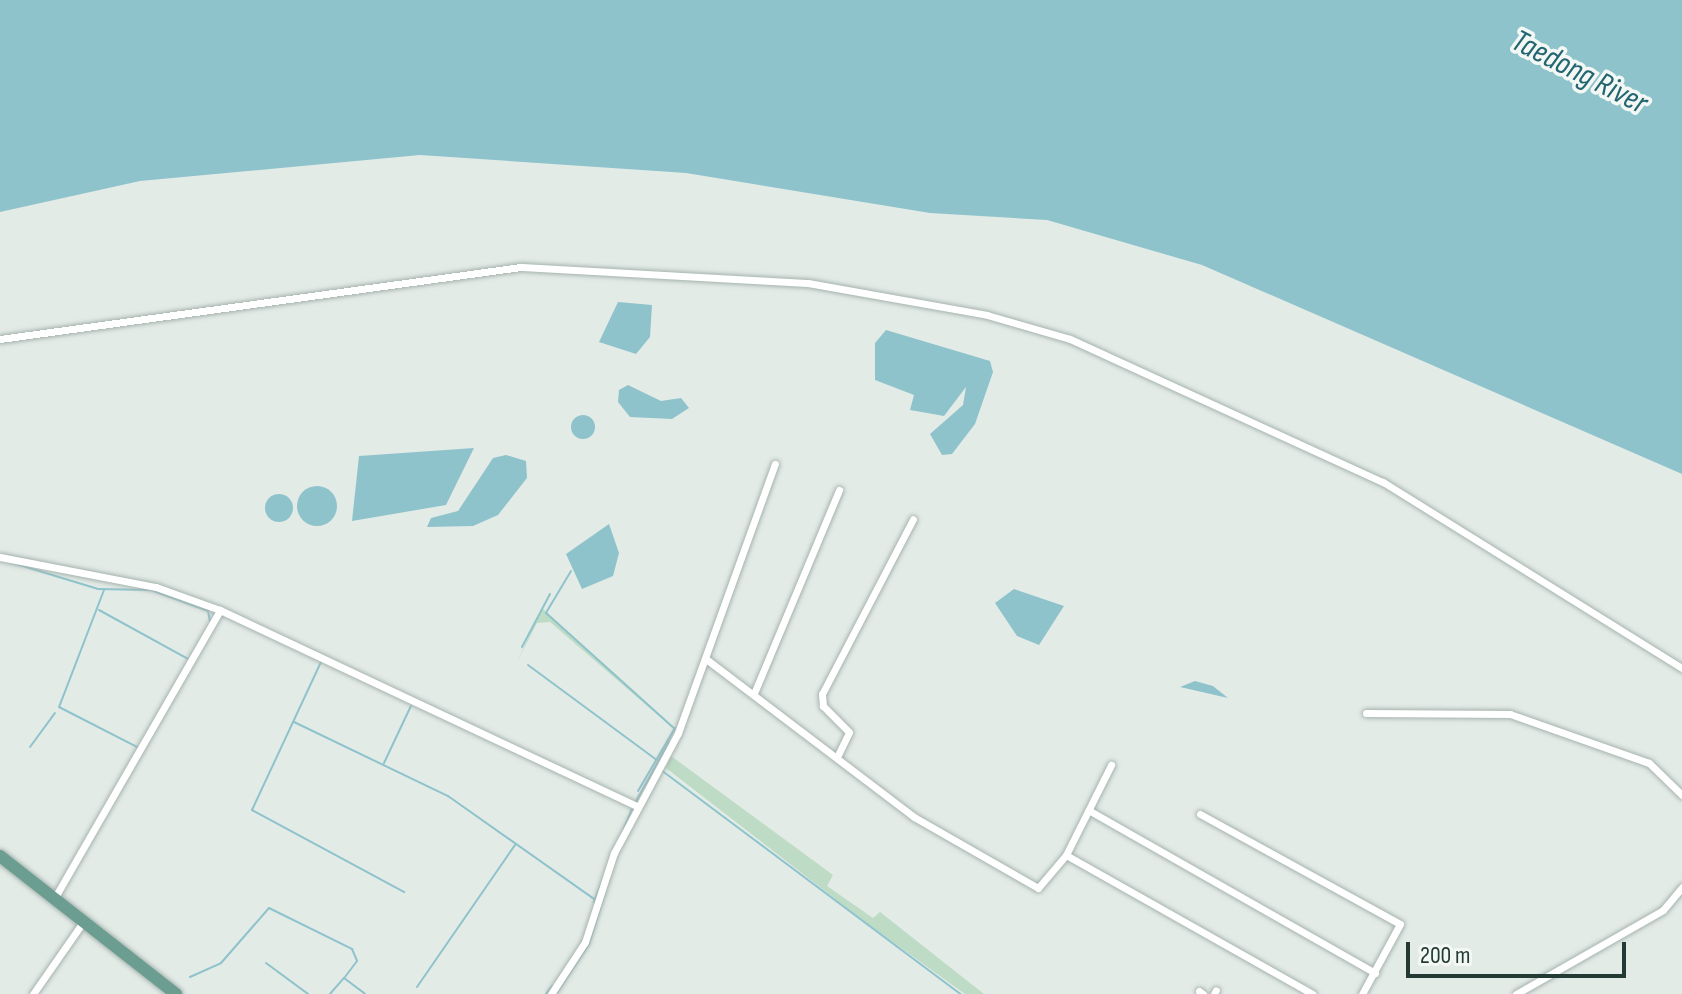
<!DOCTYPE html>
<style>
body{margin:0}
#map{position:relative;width:1682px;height:994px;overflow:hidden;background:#e3ebe7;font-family:"Sofia Sans Condensed",sans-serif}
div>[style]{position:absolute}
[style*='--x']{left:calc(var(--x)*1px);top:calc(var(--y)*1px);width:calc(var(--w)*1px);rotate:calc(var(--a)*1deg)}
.green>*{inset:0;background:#bddbc5}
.water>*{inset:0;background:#8fc3cc}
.round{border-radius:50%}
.stream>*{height:2px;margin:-1px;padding:0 1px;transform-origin:1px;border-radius:1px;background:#8fc3cc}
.roads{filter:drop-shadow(0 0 2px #a6b3ae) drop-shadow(0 0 2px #a6b3ae)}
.minor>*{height:7px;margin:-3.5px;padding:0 3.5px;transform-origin:3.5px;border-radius:3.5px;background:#fff}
.primary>*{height:12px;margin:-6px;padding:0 6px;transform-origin:6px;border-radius:6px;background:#6b9d90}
span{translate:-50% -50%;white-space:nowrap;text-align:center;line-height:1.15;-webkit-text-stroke:7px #f3f8f5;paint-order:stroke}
.water-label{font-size:32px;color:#236672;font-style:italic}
.scale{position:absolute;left:1406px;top:942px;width:220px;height:36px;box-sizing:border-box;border:4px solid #243b35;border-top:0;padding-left:10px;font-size:24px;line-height:28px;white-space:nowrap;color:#243b35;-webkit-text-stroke:6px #f3f8f5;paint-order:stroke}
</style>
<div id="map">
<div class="green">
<div style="clip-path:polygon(542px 608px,674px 727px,675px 730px,671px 738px,658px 760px,674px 729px,550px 622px,537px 623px,517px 662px)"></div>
<div style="clip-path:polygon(671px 756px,833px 875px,827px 886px,873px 918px,880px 912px,984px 994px,965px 994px,865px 922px,666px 768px)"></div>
</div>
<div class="water">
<div style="clip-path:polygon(0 0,1682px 0,1682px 474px,1202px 265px,1047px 220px,930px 213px,686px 173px,420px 155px,140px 181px,0 212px)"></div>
<div style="clip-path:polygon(618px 302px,652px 305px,650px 337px,636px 354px,599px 342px)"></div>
<div style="clip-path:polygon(886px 330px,990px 361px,993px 372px,975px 424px,952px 454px,942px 455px,930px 434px,963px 405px,966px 387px,944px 416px,910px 410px,914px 395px,875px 380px,875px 343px)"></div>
<div style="clip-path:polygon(628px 385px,661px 401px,681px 398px,689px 408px,672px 419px,630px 417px,618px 402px,619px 390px)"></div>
<div class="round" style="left:571px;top:415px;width:24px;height:24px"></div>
<div style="clip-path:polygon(474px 448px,446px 505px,352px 521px,359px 456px)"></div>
<div style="clip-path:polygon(506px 455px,526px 461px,527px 478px,498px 515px,473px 526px,427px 527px,431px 518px,458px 511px,493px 458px)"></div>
<div class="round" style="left:297px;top:486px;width:40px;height:40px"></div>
<div class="round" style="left:265px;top:494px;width:28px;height:28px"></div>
<div style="clip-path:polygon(609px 524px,619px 553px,613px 576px,582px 589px,566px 554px)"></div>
<div style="clip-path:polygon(1014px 589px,1064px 606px,1039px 645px,1017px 636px,995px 603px)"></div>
<div style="clip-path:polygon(1195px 681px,1213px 686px,1228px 698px,1180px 687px)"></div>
</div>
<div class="stream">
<div style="--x:13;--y:563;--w:89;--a:17"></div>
<div style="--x:98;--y:589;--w:53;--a:1.1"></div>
<div style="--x:151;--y:590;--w:61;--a:20.2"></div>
<div style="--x:208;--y:611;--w:10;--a:79"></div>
<div style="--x:571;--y:571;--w:49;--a:120.8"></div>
<div style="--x:546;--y:613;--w:173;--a:42"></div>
<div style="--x:104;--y:590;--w:125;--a:111"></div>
<div style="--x:59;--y:707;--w:88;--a:27.1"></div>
<div style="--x:99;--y:610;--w:102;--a:28.8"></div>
<div style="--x:522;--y:647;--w:60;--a:-62.2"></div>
<div style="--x:321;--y:662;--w:163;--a:115"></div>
<div style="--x:252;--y:810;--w:173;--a:28.3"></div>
<div style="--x:528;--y:665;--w:160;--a:36.4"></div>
<div style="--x:294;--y:722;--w:171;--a:25.7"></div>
<div style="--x:448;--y:796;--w:179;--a:35.2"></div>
<div style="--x:30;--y:747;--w:42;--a:-53.7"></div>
<div style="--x:384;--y:763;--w:63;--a:-64.7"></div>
<div style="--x:661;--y:770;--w:374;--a:36.8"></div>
<div style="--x:638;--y:791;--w:73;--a:-59.6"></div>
<div style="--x:635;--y:803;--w:70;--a:-60.9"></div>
<div style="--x:594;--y:902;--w:100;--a:-67.8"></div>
<div style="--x:266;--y:963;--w:52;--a:36.4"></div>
<div style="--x:190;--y:977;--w:34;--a:-24"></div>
<div style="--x:221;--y:963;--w:73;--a:-48.9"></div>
<div style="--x:269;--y:908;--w:93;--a:26.3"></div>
<div style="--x:352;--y:949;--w:13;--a:67"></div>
<div style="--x:357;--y:961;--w:21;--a:127"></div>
<div style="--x:417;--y:987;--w:173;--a:-55.4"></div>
<div style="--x:330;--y:994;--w:21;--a:-49"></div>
<div style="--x:344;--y:978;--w:26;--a:37"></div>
<div style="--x:546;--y:994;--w:10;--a:-53"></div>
<div style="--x:556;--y:994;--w:60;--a:-56.6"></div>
<div style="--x:589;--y:944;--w:71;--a:-72.8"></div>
</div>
<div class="roads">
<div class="minor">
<div style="--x:0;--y:339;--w:526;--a:-7.87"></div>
<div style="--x:521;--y:267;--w:287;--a:3.2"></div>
<div style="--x:808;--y:283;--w:182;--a:10.1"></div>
<div style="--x:987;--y:315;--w:86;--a:16.1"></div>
<div style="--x:1070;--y:339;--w:344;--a:24.6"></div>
<div style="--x:1383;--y:482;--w:352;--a:31.9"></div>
<div style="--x:0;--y:557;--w:159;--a:10.9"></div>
<div style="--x:156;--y:587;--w:68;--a:19.8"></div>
<div style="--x:220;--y:610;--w:462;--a:25.2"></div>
<div style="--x:706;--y:659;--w:261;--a:37.2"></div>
<div style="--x:914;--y:817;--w:143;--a:29.8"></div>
<div style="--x:1038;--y:888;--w:43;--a:-49.7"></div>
<div style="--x:1066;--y:855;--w:101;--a:-63.4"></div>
<div style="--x:755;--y:691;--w:218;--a:-67.3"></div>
<div style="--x:1366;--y:713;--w:144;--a:0.4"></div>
<div style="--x:1510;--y:714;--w:147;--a:19.4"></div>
<div style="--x:1649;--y:763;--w:46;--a:44.1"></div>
<div style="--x:838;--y:755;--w:25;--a:-64"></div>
<div style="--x:849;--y:732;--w:37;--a:-135"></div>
<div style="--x:823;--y:706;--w:12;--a:-95"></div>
<div style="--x:822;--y:694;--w:197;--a:-62.5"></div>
<div style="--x:1090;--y:811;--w:328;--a:29.6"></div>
<div style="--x:1200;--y:814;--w:228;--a:28.8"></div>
<div style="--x:1400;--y:924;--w:80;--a:118.5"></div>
<div style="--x:1066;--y:855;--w:283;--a:29.4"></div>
<div style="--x:54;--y:899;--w:333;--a:-60.1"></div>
<div style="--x:1199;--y:991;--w:5;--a:37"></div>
<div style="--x:33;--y:994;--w:88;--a:-55.2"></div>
<div style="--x:551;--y:994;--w:62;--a:-56.8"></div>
<div style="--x:585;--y:942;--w:94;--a:-72"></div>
<div style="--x:614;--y:853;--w:136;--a:-61.9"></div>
<div style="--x:678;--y:733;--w:286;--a:-70.2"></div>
<div style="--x:1214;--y:994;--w:4;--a:-63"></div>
<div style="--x:1516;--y:994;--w:169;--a:-29.7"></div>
<div style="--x:1663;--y:910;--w:30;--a:-50"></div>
</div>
<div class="primary">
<div style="--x:0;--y:856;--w:224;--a:38.1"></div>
</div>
</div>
<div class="water-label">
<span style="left:1579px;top:73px;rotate:27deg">Taedong River</span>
</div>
<div class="scale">200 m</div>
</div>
